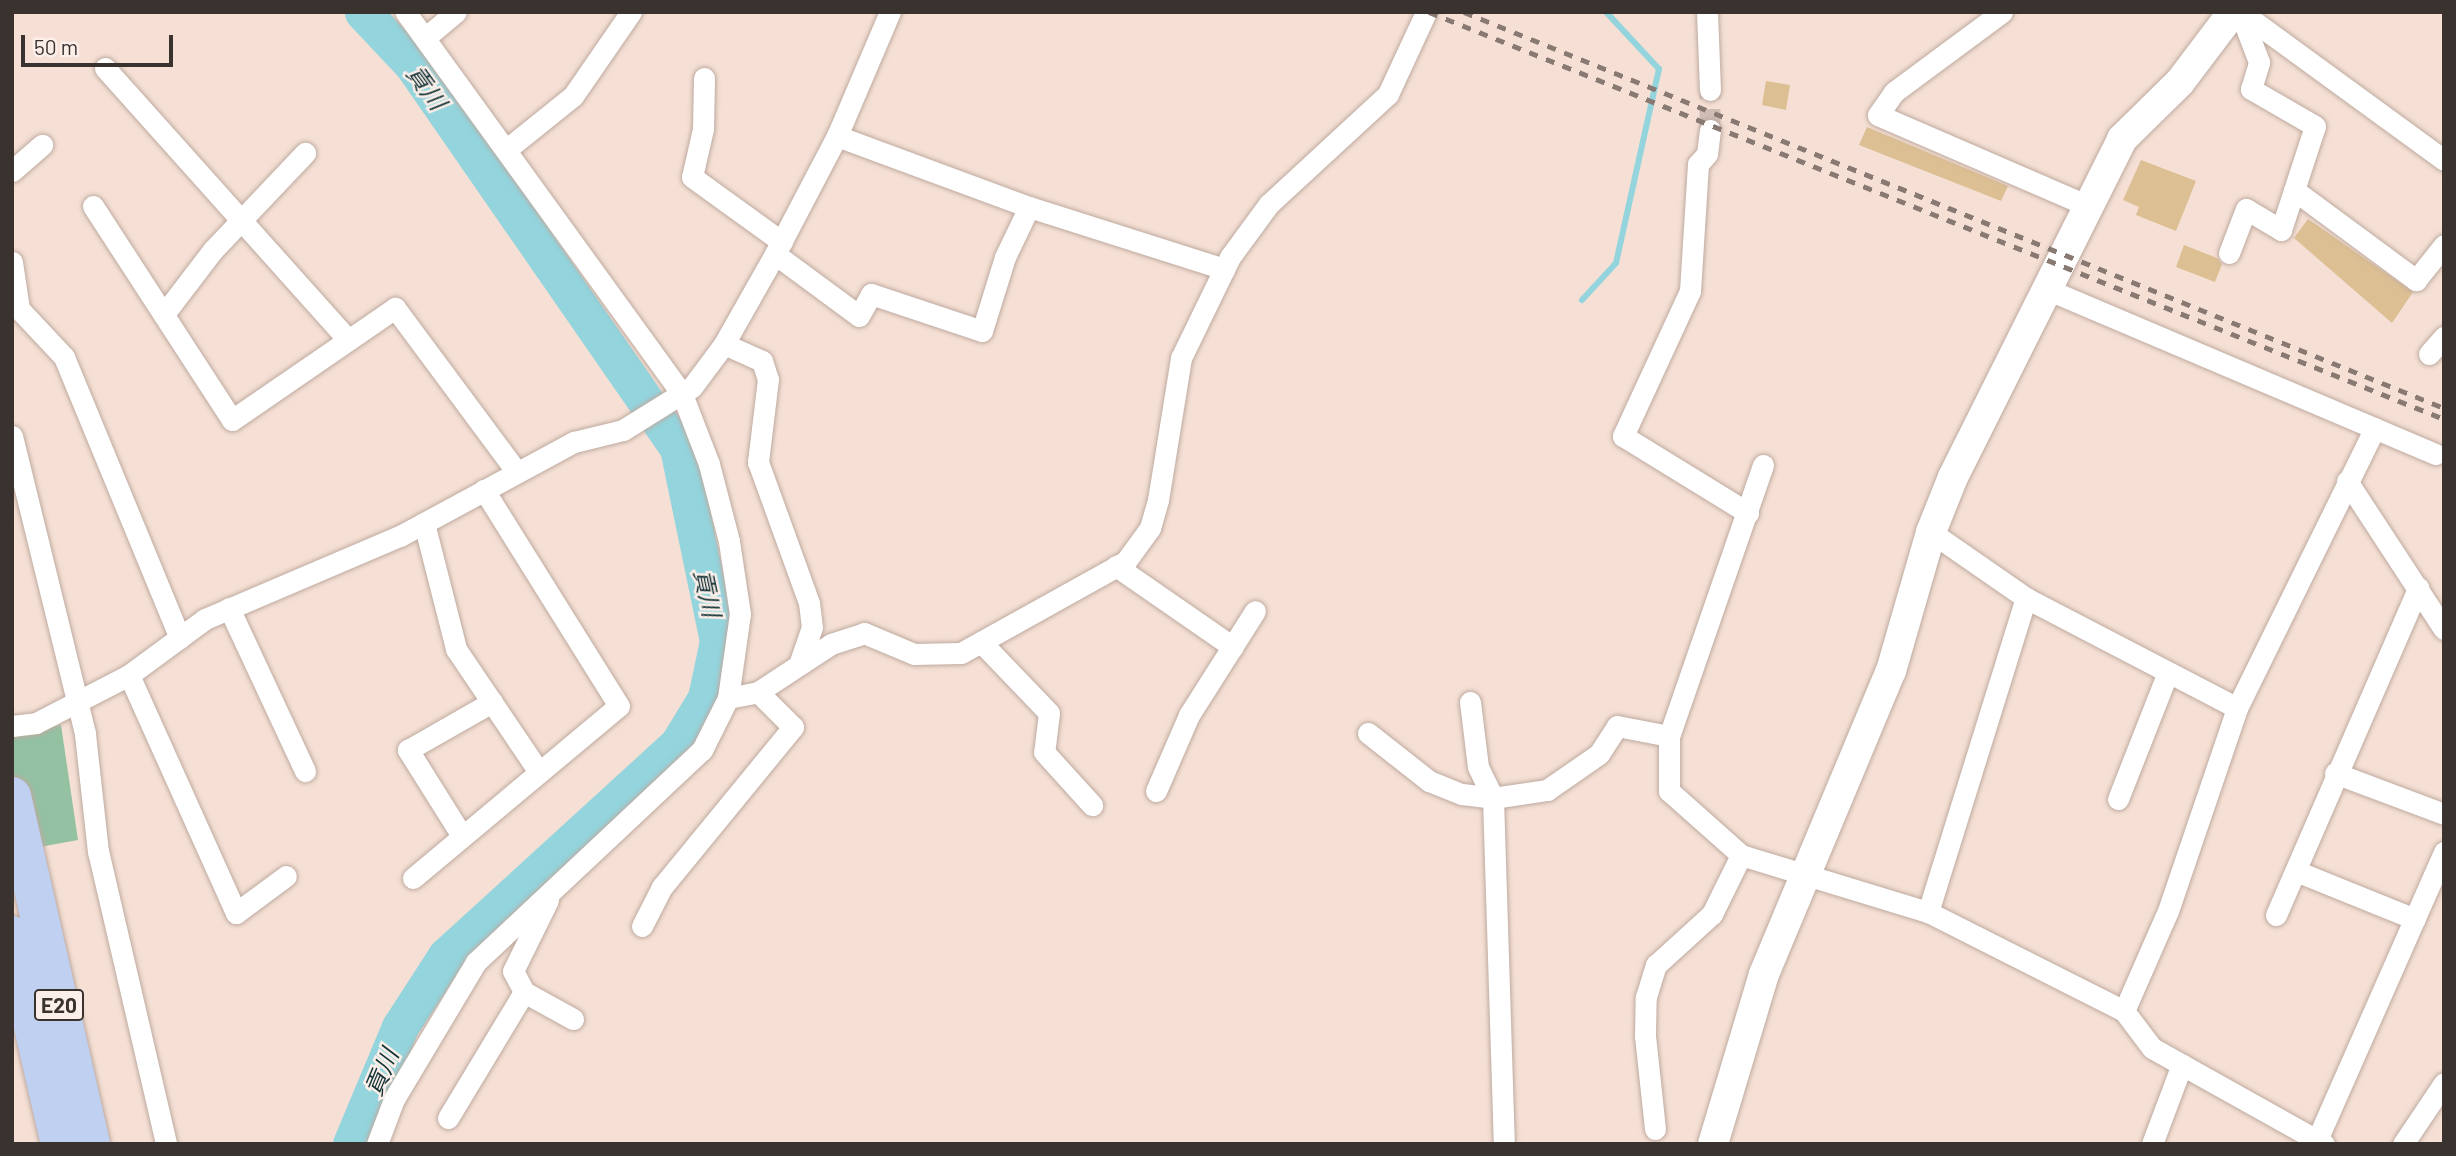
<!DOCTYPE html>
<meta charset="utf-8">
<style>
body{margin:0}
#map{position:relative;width:2456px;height:1156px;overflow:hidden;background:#f6e0d5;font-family:Barlow,"Noto Sans JP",sans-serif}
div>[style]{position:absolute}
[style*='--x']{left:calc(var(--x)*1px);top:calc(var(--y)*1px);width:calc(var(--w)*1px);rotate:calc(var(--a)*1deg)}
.green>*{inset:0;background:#94c1a2}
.stream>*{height:6px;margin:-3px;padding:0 3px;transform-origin:3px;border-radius:3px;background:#93d4dd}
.river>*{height:37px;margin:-18.5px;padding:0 18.5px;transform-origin:18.5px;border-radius:18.5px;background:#93d4dd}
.building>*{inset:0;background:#dcbf93}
.street-tunnel>*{height:21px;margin-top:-10.5px;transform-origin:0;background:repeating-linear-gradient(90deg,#d0bdb4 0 21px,transparent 0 31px)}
.roads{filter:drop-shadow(0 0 2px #beaaa0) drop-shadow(0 0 2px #beaaa0)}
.street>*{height:21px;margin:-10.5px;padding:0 10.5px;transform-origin:10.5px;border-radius:10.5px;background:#fff}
.secondary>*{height:30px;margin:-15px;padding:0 15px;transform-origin:15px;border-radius:15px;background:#fff}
.highway>*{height:38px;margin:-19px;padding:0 19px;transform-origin:19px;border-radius:19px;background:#c0d0f1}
.rail>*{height:5px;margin-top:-2.5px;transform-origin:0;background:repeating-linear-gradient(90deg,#887a73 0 9px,transparent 0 18px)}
span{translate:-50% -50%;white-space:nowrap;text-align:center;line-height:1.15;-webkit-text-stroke:5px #fcefe9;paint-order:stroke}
.shield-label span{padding:2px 5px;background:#fcefe9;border:2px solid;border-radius:5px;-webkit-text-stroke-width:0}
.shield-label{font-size:21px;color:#3a322e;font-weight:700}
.water-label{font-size:24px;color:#123337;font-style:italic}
.frame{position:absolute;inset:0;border:14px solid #3a322e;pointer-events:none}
.scale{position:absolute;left:21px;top:35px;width:152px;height:32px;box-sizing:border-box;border:4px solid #3a322e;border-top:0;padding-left:9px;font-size:21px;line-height:24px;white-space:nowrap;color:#3a322e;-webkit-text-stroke:5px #fcefe9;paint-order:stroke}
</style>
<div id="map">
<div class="green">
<div style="clip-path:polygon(61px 725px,78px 840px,12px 852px,12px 736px)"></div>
</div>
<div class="stream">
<div style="--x:1582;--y:300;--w:50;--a:-47.4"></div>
<div style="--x:1616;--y:263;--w:199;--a:-77.5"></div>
<div style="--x:1659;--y:69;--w:78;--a:-132.9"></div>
</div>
<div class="river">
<div style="--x:351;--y:1144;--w:127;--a:-67.3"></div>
<div style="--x:400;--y:1027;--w:85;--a:-57.1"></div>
<div style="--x:446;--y:956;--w:314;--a:-42.4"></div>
<div style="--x:678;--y:744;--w:54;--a:-58.7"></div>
<div style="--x:706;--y:698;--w:58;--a:-78.1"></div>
<div style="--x:718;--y:641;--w:197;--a:-101.7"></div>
<div style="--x:678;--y:448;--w:469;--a:-124.7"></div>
<div style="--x:411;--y:63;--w:70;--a:-133.3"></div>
</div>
<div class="building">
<div style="clip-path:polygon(1766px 81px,1790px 85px,1786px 110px,1762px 105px)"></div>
<div style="clip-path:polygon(1867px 127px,2008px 186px,2001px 201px,1859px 145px)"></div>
<div style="clip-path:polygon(2141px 160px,2196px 181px,2176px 231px,2136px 215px,2139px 207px,2123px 200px)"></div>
<div style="clip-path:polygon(2308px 219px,2413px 292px,2392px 323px,2294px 238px)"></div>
<div style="clip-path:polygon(2184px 245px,2217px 258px,2222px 264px,2215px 282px,2176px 267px)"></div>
</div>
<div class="street-tunnel">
<div style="--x:1710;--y:130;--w:40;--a:-90"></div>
</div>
<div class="roads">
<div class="street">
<div style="--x:1707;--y:12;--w:78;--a:87.8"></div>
<div style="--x:2002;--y:12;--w:134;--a:143.5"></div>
<div style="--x:1894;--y:92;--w:28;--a:125"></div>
<div style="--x:1878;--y:115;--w:229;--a:23.4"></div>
<div style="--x:2241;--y:12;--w:251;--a:36.1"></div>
<div style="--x:426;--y:37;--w:39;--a:-40"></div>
<div style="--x:105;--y:68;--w:365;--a:48.2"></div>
<div style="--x:704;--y:78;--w:51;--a:91.1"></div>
<div style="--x:703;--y:129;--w:49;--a:102.9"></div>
<div style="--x:692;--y:177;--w:111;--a:35.8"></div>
<div style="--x:1710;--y:130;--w:24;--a:97"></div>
<div style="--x:1707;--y:154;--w:13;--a:132"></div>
<div style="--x:1698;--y:164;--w:127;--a:93.6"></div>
<div style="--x:1690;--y:291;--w:160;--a:114.8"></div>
<div style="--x:1623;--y:436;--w:147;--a:31.6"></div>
<div style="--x:837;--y:136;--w:205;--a:20.3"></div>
<div style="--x:1029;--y:207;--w:205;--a:17.6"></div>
<div style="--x:507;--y:149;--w:85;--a:-38.8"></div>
<div style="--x:573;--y:96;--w:102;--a:-55.4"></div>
<div style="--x:12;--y:171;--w:40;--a:-41"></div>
<div style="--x:2294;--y:190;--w:152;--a:36.4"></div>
<div style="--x:2416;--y:280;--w:45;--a:-51.3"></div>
<div style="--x:93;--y:206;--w:255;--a:57"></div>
<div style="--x:232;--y:420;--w:198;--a:-34.5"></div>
<div style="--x:395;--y:308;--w:204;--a:53.4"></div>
<div style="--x:2229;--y:253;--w:47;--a:-68.9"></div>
<div style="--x:2246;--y:209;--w:41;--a:31"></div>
<div style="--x:2281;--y:230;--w:109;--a:-71.9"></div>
<div style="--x:2315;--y:126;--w:74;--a:-150"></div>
<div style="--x:2251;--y:89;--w:28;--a:-73"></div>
<div style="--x:2259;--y:62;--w:53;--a:-110.8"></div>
<div style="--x:775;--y:254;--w:104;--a:36.4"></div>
<div style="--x:859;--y:316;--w:25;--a:-61"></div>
<div style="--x:871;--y:294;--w:117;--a:18.4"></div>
<div style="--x:982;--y:331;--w:77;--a:-72.7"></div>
<div style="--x:1005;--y:257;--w:55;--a:-64.4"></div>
<div style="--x:12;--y:262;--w:48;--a:81.5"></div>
<div style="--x:19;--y:309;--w:66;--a:46.8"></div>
<div style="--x:64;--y:357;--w:304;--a:67.6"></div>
<div style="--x:2049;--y:290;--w:420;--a:23"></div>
<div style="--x:164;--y:314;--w:81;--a:-52.6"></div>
<div style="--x:213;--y:250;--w:134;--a:-46.5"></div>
<div style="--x:724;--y:344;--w:42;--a:24.1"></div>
<div style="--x:762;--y:361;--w:19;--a:72"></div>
<div style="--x:768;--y:379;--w:84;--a:96.9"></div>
<div style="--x:758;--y:462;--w:150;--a:70.1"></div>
<div style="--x:809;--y:603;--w:24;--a:83"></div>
<div style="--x:812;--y:627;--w:37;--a:109"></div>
<div style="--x:2429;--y:354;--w:23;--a:-49"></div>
<div style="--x:12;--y:436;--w:307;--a:76.2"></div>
<div style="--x:85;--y:734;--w:118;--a:83.7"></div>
<div style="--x:98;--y:851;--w:301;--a:76.9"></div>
<div style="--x:1763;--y:465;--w:287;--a:109.1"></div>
<div style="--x:1669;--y:736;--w:55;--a:90"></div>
<div style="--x:1669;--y:791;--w:96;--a:41.6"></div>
<div style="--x:1741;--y:855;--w:195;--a:17"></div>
<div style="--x:1928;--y:912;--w:220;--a:26.8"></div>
<div style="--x:2124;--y:1011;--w:46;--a:52.9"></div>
<div style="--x:2152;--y:1048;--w:197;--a:29.2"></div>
<div style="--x:2347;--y:481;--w:177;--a:56.8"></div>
<div style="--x:424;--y:523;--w:130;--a:75.7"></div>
<div style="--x:456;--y:649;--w:148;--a:56"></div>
<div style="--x:1931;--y:532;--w:116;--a:34.8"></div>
<div style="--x:2026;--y:598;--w:238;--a:27.5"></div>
<div style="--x:1116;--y:566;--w:142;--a:34.7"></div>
<div style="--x:229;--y:608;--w:180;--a:65"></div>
<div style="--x:981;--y:642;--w:98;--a:46.2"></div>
<div style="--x:1049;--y:713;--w:39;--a:97"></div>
<div style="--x:1044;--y:752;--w:72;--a:47.8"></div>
<div style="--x:129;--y:675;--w:261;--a:65.8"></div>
<div style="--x:236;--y:913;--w:62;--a:-36.5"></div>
<div style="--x:728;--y:698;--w:31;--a:-11"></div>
<div style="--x:758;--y:692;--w:87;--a:-33.3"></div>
<div style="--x:831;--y:644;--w:35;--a:-18"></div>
<div style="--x:864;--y:633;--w:54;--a:22.8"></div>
<div style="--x:914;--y:654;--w:47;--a:-1.2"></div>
<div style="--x:961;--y:653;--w:189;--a:-29.1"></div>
<div style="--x:1126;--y:561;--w:41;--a:-54"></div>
<div style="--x:1150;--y:528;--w:29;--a:-74"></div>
<div style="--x:1158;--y:500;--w:144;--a:-80.8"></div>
<div style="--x:1181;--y:358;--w:112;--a:-64.1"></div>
<div style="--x:1230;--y:257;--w:66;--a:-53.7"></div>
<div style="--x:1269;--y:204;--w:162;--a:-42.7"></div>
<div style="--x:1388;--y:94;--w:90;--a:-65.1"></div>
<div style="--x:1470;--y:702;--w:65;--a:83"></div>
<div style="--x:1478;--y:767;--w:34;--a:64"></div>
<div style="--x:1493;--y:798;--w:346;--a:88.2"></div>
<div style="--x:12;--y:726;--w:24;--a:-7"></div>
<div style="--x:36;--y:723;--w:105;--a:-27.3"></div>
<div style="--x:129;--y:675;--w:94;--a:-36.4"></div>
<div style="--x:205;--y:619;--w:212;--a:-23.1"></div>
<div style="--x:400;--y:536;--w:198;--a:-28.4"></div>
<div style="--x:574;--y:442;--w:50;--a:-13.8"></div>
<div style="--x:623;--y:430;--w:81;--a:-31.9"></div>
<div style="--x:692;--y:387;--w:54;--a:-53.3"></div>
<div style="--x:724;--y:344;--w:103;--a:-60.5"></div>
<div style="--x:775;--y:254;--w:133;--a:-62.3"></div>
<div style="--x:837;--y:136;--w:135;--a:-66.9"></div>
<div style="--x:1368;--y:733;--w:78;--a:38.2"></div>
<div style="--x:1429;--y:781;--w:35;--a:22"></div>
<div style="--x:1462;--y:794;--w:31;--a:7"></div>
<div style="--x:1493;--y:798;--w:55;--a:-8.4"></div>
<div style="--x:1547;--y:790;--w:63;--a:-34.7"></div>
<div style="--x:1599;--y:754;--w:33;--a:-57"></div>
<div style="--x:1617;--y:726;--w:53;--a:10.9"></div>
<div style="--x:2335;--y:773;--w:116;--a:20.6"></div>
<div style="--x:1156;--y:791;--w:83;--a:-66.5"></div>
<div style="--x:1189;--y:715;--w:123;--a:-57.6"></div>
<div style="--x:2118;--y:799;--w:136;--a:-68.5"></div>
<div style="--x:462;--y:836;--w:102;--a:-122.1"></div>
<div style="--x:408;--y:750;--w:97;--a:-29.7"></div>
<div style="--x:2296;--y:871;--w:128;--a:22"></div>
<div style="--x:413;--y:878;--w:268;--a:-39.9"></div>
<div style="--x:619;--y:706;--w:255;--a:-122"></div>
<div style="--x:548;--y:900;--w:79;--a:116.2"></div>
<div style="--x:513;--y:971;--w:24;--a:62"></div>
<div style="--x:524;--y:992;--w:56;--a:28.9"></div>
<div style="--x:1928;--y:912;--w:329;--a:-72.7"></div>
<div style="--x:2276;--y:915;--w:357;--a:-66.5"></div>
<div style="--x:642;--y:926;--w:44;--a:-62.9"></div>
<div style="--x:662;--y:887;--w:207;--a:-50.7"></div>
<div style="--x:793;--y:727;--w:49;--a:-135"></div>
<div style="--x:2124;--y:1011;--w:109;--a:-66.3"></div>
<div style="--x:2168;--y:911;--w:214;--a:-71.2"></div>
<div style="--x:2237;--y:708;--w:312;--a:-63.8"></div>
<div style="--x:448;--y:1118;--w:147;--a:-58.9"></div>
<div style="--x:1655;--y:1129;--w:94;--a:-96.1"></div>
<div style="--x:1645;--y:1036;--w:39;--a:-89"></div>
<div style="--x:1646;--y:997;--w:34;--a:-73"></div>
<div style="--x:1656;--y:965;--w:76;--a:-42.3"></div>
<div style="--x:1712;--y:914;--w:66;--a:-63.8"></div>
<div style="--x:2317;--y:1140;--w:315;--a:-66.2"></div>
<div style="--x:377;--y:1144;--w:48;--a:-69.3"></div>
<div style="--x:394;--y:1099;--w:160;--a:-59.1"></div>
<div style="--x:476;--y:962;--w:310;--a:-43.2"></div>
<div style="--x:702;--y:750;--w:58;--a:-63.4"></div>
<div style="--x:728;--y:698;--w:85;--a:-81.9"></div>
<div style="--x:740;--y:614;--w:74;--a:-98.6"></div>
<div style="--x:729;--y:541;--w:80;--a:-104.6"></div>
<div style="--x:709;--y:464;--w:75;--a:-111.1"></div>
<div style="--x:682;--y:394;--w:472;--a:-125.9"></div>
<div style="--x:2152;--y:1144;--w:85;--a:-69.4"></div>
<div style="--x:2403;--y:1144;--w:73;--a:-56.1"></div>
</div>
<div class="secondary">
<div style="--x:1713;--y:1144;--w:177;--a:-73.3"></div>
<div style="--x:1764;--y:974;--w:329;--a:-67.3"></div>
<div style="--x:1891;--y:671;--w:145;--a:-73.9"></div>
<div style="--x:1931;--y:532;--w:59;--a:-68.2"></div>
<div style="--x:1953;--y:477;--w:378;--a:-63.4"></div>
<div style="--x:2122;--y:139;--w:81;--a:-44.5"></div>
<div style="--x:2180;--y:82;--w:88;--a:-52.9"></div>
</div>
<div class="highway">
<div style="--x:12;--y:796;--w:357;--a:77.2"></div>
<div style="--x:12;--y:935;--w:214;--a:77.1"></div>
</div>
</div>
<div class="rail">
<div style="--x:1429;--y:12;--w:1094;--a:21.85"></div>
<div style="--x:1464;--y:12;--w:1057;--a:22"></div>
</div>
<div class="shield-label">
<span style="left:59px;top:1005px">E20</span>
</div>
<div class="water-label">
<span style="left:427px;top:87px;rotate:54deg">貢川</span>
<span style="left:708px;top:593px;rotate:78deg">貢川</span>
<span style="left:381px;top:1072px;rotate:-67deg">貢川</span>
</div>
<div class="frame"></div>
<div class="scale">50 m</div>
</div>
